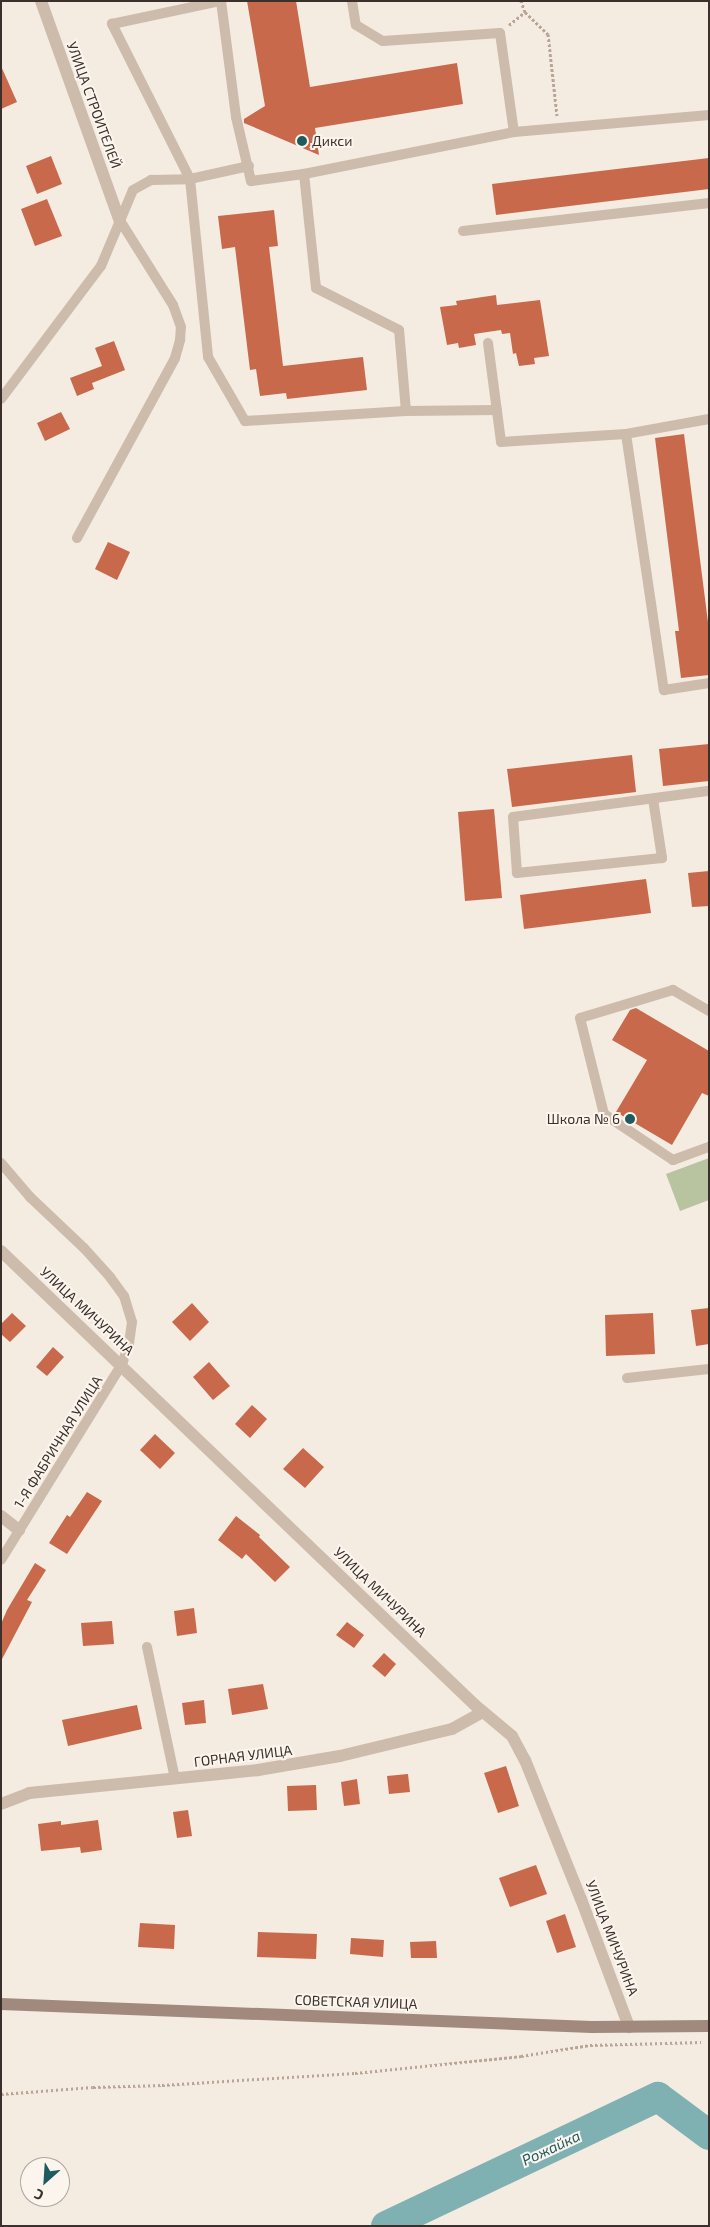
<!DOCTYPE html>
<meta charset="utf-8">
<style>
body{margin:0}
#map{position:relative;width:710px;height:2227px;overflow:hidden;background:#f4ebe1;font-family:"Exo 2",sans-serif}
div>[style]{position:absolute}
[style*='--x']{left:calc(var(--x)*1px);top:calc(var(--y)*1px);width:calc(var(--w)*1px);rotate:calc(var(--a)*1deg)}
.green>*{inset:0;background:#b8c4a0}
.river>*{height:30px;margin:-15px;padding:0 15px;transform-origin:15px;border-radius:15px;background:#7fb0b2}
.building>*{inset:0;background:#c8694b}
.path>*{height:3px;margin-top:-1.5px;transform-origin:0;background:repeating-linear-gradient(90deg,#b9a596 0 2.5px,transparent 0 5px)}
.service>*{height:10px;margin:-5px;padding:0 5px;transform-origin:5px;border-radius:5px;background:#cdbbac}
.minor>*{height:12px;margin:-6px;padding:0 6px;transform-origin:6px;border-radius:6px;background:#cdbbac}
.secondary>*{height:12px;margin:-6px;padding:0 6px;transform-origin:6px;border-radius:6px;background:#a18a7d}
.dots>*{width:14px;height:14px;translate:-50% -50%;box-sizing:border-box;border:2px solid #fbf5ee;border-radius:50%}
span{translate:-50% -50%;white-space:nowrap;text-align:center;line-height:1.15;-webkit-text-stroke:4px #fbf5ee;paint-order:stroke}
.street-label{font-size:14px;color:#3b302b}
.poi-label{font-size:14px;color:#3b302b}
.left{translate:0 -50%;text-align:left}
.right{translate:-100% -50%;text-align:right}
.water-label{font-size:15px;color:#1f5a5e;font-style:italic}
.frame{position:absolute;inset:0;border:2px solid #3b302b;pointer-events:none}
.north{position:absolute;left:20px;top:2157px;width:50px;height:50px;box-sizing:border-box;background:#fbf5ee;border:1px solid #aea6a0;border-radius:50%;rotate:206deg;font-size:14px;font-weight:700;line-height:20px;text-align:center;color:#3b302b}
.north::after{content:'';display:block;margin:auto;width:18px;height:22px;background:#1f5a5e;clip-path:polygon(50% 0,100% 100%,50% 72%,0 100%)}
</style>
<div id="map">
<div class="green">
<div style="clip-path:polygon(709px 1158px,709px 1200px,680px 1211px,666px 1174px)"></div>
</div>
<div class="river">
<div style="--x:386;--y:2226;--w:301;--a:-25.4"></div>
<div style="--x:658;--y:2097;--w:64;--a:36.7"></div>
</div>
<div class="building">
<div style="clip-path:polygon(247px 1px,296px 1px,310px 87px,457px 63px,463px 104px,315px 128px,319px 155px,244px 123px,244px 119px,265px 106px)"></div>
<div style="clip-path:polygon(1px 66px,17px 102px,1px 109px)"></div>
<div style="clip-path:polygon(51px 156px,62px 184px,37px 194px,26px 166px)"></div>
<div style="clip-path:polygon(709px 158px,709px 189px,496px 215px,492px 184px)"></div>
<div style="clip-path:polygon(47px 199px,62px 236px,35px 246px,21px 209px)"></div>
<div style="clip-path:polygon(274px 210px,278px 246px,269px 247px,283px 366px,363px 357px,367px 390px,287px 399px,286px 393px,260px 396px,256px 369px,250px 370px,235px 247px,222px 249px,218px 216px)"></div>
<div style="clip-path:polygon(496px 295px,497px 305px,540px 300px,549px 356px,534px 358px,535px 364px,519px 366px,516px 353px,513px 354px,510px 333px,502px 334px,501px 330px,474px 334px,476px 345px,459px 348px,458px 343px,447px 345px,440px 307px,457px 305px,456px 301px)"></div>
<div style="clip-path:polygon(114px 341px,125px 370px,92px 383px,94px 389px,77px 396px,70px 378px,102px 366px,95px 348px)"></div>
<div style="clip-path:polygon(61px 412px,70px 429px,45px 441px,37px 423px)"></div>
<div style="clip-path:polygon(684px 434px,709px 630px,709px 675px,681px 678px,675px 631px,679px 631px,655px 438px)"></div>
<div style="clip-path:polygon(108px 542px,130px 552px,117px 580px,95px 569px)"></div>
<div style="clip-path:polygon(709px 744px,709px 781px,663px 786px,659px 749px)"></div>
<div style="clip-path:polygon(632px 755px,636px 792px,512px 807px,507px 769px)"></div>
<div style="clip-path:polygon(494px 809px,502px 898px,465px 901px,458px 812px)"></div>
<div style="clip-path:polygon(709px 871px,709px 906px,692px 907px,688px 873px)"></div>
<div style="clip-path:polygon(646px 879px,651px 913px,524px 929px,520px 895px)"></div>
<div style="clip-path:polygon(636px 1008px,709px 1051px,709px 1096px,702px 1093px,672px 1145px,616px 1112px,647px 1060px,612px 1040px,630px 1010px)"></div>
<div style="clip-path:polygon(192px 1303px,209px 1322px,190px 1341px,172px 1322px)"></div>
<div style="clip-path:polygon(709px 1308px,709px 1344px,696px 1346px,691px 1310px)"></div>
<div style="clip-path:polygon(12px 1313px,26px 1326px,10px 1342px,1px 1334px,1px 1324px)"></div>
<div style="clip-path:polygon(653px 1313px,655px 1354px,606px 1356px,605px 1315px)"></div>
<div style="clip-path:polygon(53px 1347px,64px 1357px,47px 1376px,36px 1367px)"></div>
<div style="clip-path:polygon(209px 1362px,230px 1386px,213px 1400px,193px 1377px)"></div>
<div style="clip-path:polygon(252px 1405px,267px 1419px,250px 1438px,235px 1424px)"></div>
<div style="clip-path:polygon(155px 1434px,175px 1453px,160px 1469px,140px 1450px)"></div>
<div style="clip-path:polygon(303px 1448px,324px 1467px,305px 1488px,283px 1469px)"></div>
<div style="clip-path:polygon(87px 1492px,102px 1501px,67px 1554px,49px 1543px,67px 1515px,70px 1517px)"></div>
<div style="clip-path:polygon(236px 1516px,260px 1535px,259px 1537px,290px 1567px,275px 1582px,246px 1554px,242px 1559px,218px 1540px)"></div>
<div style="clip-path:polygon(35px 1563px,46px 1570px,27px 1600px,32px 1602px,1px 1661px,1px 1624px,7px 1610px)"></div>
<div style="clip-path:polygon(194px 1608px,197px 1633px,177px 1636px,174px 1611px)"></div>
<div style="clip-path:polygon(112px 1621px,114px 1644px,83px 1646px,81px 1623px)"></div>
<div style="clip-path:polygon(347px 1622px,364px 1635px,354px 1648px,336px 1635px)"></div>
<div style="clip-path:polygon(384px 1653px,396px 1664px,385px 1677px,372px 1666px)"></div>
<div style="clip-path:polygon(263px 1684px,268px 1709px,232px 1715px,228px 1689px)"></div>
<div style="clip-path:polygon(204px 1700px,206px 1723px,185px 1725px,182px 1703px)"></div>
<div style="clip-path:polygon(137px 1705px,142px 1729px,68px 1746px,62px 1720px)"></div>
<div style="clip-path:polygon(506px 1766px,519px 1806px,498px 1813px,484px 1773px)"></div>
<div style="clip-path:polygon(408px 1774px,410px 1792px,389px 1794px,387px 1776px)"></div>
<div style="clip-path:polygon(357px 1779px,360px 1804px,344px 1806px,341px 1782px)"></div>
<div style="clip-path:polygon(316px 1785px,317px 1810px,288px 1811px,287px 1786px)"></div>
<div style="clip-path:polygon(188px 1810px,192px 1836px,177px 1838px,173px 1812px)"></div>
<div style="clip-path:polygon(98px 1820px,102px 1850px,81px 1853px,80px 1847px,41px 1851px,38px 1824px,61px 1821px,61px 1825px)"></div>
<div style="clip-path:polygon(536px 1865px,547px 1894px,510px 1907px,499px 1878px)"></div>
<div style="clip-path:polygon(565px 1914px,576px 1947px,557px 1953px,546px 1921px)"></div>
<div style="clip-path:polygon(140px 1923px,175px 1925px,174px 1949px,138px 1947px)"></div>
<div style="clip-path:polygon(258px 1932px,317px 1934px,316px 1959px,257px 1957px)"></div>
<div style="clip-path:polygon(351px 1938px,384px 1940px,383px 1957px,350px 1954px)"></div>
<div style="clip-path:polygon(436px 1941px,437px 1958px,411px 1958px,410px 1942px)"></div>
</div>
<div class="path">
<div style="--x:525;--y:12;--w:32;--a:44"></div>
<div style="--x:548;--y:34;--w:82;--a:83.7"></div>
<div style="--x:509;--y:25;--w:21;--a:-39"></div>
<div style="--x:525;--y:12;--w:12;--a:-110"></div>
<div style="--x:1;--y:2094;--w:92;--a:-4.4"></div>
<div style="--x:93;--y:2087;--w:69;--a:-1.7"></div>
<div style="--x:162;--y:2085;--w:193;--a:-3.6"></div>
<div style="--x:355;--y:2073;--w:167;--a:-5.8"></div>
<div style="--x:521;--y:2056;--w:70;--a:-9.1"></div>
<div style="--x:590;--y:2045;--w:111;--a:-1.5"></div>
</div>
<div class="service">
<div style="--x:221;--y:1;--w:117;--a:82.6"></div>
<div style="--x:236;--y:117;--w:66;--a:76.8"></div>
<div style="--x:251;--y:181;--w:53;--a:-7.5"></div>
<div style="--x:304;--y:174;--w:214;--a:-11.3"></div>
<div style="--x:514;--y:132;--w:196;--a:-5"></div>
<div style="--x:352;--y:1;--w:24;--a:81"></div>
<div style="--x:356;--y:25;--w:31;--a:31"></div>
<div style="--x:383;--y:41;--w:117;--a:-3.9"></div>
<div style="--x:500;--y:33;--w:100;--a:82"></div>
<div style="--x:249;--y:166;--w:60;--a:167.6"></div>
<div style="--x:190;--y:179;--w:179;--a:84.2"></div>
<div style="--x:208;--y:357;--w:74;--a:60"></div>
<div style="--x:245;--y:421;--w:161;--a:-3.6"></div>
<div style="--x:406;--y:411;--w:81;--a:-94.9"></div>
<div style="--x:399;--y:330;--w:93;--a:-153.2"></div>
<div style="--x:316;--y:288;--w:115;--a:-96"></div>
<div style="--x:463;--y:231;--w:248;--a:-6.5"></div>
<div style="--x:488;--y:343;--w:100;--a:82.5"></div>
<div style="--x:501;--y:442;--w:125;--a:-3.7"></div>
<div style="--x:1;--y:399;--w:166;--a:-53.1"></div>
<div style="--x:101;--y:266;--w:82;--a:-67.2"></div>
<div style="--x:133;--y:190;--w:21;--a:-29"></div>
<div style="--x:151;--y:180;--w:39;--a:-1"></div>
<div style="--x:190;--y:179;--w:174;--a:-116.7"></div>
<div style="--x:112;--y:24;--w:110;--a:-12"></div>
<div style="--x:406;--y:411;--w:91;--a:-0.6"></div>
<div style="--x:709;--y:419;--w:84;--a:169.8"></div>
<div style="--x:626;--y:434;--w:259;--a:81.6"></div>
<div style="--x:664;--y:690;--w:46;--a:-8.8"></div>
<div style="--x:77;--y:538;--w:205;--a:-61.4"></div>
<div style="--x:175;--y:358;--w:19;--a:-74"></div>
<div style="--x:180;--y:340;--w:13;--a:-86"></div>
<div style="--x:181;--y:327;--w:23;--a:-110"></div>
<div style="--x:173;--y:305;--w:102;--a:-122.1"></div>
<div style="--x:653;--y:799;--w:60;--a:81.3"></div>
<div style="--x:662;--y:858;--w:146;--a:174.1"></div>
<div style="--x:517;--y:873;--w:56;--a:-94.1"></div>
<div style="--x:513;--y:817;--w:198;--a:-7.6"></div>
<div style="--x:709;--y:1011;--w:42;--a:-149.7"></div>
<div style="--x:673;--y:990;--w:97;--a:163.2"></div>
<div style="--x:580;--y:1018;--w:99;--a:76"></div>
<div style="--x:604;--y:1114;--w:83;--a:33.7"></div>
<div style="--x:673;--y:1160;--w:38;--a:-20"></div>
<div style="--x:1;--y:1163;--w:45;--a:49.5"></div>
<div style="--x:30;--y:1197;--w:74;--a:43.4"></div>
<div style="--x:84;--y:1248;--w:39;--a:48"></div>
<div style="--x:110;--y:1277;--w:24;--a:54"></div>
<div style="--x:124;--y:1296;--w:27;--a:73"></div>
<div style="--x:132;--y:1322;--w:21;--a:98"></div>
<div style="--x:129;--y:1343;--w:22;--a:108"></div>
<div style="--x:122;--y:1364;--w:230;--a:121.7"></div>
<div style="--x:627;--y:1378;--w:82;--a:-6.3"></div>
<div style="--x:147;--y:1647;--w:135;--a:78"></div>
</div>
<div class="minor">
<div style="--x:41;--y:1;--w:232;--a:70.3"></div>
<div style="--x:1;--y:1251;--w:656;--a:43.77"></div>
<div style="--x:475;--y:1705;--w:48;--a:40"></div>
<div style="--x:512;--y:1736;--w:27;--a:62"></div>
<div style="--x:525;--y:1760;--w:150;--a:68.1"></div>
<div style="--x:581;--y:1899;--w:137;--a:69.4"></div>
<div style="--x:1;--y:1516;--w:23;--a:38"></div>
<div style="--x:1;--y:1804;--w:30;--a:-21"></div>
<div style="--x:29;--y:1793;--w:230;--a:-5.7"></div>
<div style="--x:258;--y:1770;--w:83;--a:-9.7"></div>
<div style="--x:340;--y:1756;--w:115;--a:-13.6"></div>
<div style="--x:452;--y:1729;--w:35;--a:-29"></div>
</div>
<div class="secondary">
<div style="--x:1;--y:2004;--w:591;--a:2.23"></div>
<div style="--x:592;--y:2027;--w:117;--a:-0.5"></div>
</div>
<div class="dots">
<div style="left:302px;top:141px;background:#1f5a5e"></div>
<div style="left:630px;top:1119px;background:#1f5a5e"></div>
</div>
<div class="street-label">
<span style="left:94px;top:105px;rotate:70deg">УЛИЦА СТРОИТЕЛЕЙ</span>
<span style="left:87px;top:1311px;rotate:43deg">УЛИЦА МИЧУРИНА</span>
<span style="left:58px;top:1442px;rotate:-58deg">1-Я ФАБРИЧНАЯ УЛИЦА</span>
<span style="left:380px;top:1592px;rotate:44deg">УЛИЦА МИЧУРИНА</span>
<span style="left:243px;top:1756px;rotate:-7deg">ГОРНАЯ УЛИЦА</span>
<span style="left:612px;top:1938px;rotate:69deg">УЛИЦА МИЧУРИНА</span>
<span style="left:356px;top:2002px;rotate:2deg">СОВЕТСКАЯ УЛИЦА</span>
</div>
<div class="poi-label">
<span class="left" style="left:312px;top:141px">Дикси</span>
<span class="right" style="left:620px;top:1119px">Школа № 6</span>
</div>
<div class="water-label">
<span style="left:551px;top:2148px;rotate:-25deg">Рожайка</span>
</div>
<div class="frame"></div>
<div class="north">С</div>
</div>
